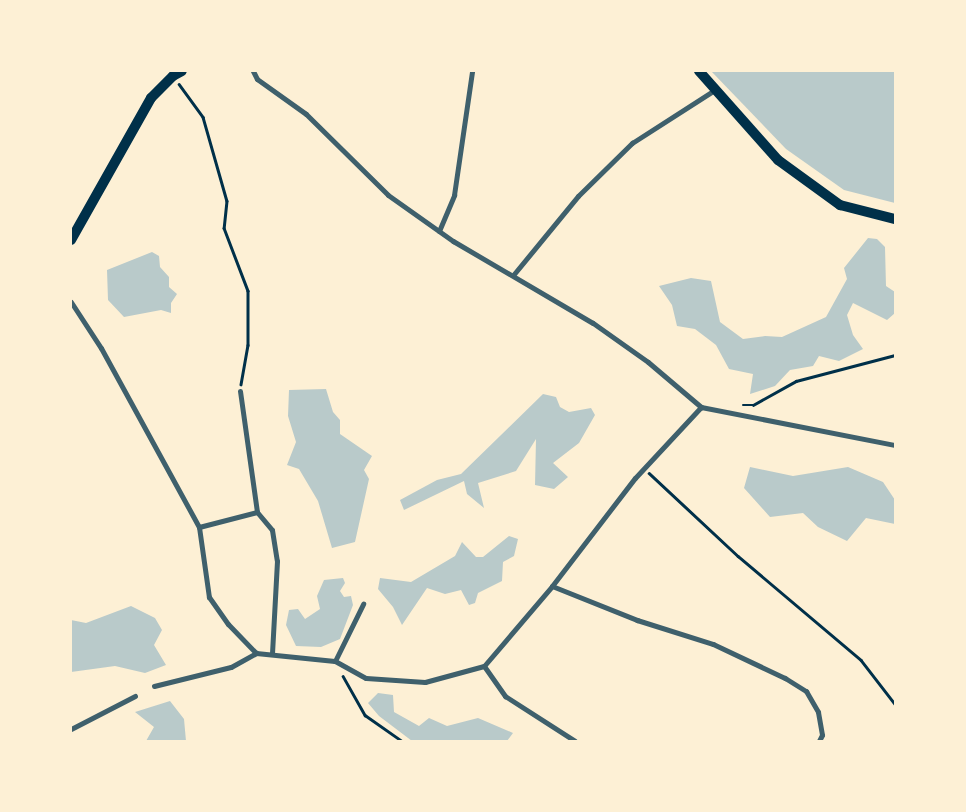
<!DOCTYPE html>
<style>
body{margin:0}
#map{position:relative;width:966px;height:812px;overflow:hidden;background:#fdf0d5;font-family:"Exo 2",sans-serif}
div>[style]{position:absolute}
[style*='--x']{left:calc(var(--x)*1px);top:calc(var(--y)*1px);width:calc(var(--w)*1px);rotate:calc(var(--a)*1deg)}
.green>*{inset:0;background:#b9caca}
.path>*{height:2.5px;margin:-1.25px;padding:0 1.25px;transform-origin:1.25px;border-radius:1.25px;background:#003049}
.minor>*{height:5px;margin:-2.5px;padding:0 2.5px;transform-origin:2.5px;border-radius:2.5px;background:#3f606c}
.secondary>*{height:10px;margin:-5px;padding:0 5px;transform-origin:5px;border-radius:5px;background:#003049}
span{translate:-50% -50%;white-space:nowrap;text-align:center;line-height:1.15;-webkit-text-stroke:5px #fdf0d5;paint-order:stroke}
.frame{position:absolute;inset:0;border:72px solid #fdf0d5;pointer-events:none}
</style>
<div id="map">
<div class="green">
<div style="clip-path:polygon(711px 71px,895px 71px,895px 203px,844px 190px,786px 149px)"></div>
<div style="clip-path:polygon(868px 238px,877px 239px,885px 247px,886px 286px,895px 292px,895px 313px,887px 320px,853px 303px,847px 315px,853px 335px,863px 349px,839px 361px,819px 356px,813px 366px,790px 370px,775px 386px,750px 394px,753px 374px,729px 369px,716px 345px,695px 329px,677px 326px,672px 305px,659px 286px,691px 278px,711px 281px,720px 322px,743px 339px,765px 336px,782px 337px,826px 317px,847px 279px,844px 268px)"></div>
<div style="clip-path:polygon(152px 252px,159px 256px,160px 267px,169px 277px,169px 287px,177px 294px,171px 303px,171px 313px,161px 310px,124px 317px,108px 300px,107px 270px)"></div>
<div style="clip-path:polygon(326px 389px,333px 412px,340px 420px,340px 434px,372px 456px,364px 470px,369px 479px,355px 542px,332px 548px,318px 501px,299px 469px,287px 465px,296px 442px,288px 416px,289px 390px)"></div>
<div style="clip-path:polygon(543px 394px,556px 397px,560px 407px,569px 412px,591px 408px,595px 415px,579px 443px,553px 463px,568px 477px,554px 489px,535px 485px,536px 439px,516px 471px,478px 483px,484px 508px,467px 494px,464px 481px,404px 510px,400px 500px,437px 480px,461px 474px)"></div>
<div style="clip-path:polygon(750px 467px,793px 476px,848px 467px,883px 482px,895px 500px,895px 524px,866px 518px,847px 541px,818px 527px,803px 513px,770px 517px,744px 488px)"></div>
<div style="clip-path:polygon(509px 536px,518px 539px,514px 556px,503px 562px,502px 581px,478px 593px,475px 603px,469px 605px,461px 590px,445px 594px,427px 588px,402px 625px,393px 607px,378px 589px,380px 578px,411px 582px,455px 556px,462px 542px,476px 557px,483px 557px)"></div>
<div style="clip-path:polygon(343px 578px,345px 583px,340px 591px,344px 597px,351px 596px,353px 605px,340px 639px,321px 647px,296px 646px,286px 625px,289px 610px,298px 609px,305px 619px,320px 609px,317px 596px,324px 580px)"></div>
<div style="clip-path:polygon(131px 606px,155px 618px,162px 630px,154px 645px,166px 665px,145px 673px,115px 666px,71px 672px,71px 620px,86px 623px)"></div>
<div style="clip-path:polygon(378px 693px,393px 695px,394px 712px,419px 726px,429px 718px,447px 726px,478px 718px,513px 733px,507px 741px,412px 741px,379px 716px,368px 703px)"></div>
<div style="clip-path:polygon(170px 701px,184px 719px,186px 741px,146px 741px,154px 727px,135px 712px)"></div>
</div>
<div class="path">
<div style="--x:179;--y:84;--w:41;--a:54"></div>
<div style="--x:203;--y:117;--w:87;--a:74.1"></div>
<div style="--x:227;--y:201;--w:27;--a:96"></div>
<div style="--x:224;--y:228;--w:67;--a:69.1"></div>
<div style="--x:248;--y:291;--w:54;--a:90"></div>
<div style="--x:248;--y:345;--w:40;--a:100"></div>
<div style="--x:743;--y:405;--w:10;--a:0"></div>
<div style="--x:753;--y:405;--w:49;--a:-29.2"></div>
<div style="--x:796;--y:381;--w:102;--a:-14.7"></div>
<div style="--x:649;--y:473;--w:122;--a:43"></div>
<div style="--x:738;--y:556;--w:161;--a:40.2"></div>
<div style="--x:861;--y:660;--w:56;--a:52.3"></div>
<div style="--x:343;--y:676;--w:45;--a:60.6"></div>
<div style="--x:365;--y:715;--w:45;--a:35.1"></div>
</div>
<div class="minor">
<div style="--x:253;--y:71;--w:9;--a:63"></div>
<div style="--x:257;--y:79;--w:60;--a:35.5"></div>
<div style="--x:306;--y:114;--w:115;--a:44.6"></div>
<div style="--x:388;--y:195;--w:80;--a:35.3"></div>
<div style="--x:453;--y:241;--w:162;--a:30.4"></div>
<div style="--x:593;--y:323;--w:67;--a:35.3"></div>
<div style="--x:648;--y:362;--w:70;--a:40.3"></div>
<div style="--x:701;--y:407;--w:198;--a:11.1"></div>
<div style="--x:439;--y:231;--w:39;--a:-67"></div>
<div style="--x:454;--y:195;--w:125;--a:-81.7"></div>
<div style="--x:514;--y:274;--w:101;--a:-50.6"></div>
<div style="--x:578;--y:196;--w:76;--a:-44.5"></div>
<div style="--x:632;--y:143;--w:96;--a:-32.7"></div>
<div style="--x:71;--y:302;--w:55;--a:56.9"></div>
<div style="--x:101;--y:348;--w:204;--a:61.3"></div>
<div style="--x:199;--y:527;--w:71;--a:81.9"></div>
<div style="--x:209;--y:597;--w:33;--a:55"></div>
<div style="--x:228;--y:624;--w:40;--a:46"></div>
<div style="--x:240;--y:391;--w:122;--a:82"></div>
<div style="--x:257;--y:512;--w:23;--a:50"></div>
<div style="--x:272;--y:530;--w:31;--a:81"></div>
<div style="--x:277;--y:561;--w:93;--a:93.1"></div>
<div style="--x:199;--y:527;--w:60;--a:-14.5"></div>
<div style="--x:552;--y:586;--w:92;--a:21.8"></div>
<div style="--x:637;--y:620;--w:80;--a:17.5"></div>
<div style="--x:713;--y:644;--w:80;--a:25.3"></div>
<div style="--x:785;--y:678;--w:25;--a:32"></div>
<div style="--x:806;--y:691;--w:24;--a:60"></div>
<div style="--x:818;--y:712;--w:23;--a:80"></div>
<div style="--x:822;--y:735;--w:7;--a:117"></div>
<div style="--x:335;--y:661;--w:64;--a:-63.8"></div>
<div style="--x:484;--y:666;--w:37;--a:55"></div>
<div style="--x:505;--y:696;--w:83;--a:32.7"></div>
<div style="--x:154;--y:686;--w:79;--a:-13.9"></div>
<div style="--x:231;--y:667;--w:29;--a:-29"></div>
<div style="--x:256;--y:653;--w:79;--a:5.8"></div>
<div style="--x:335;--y:661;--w:35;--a:29"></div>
<div style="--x:366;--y:678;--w:59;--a:3.9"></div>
<div style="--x:425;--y:682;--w:61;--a:-15.2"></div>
<div style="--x:484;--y:666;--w:105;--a:-49.6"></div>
<div style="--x:552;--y:586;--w:136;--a:-52.5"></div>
<div style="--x:635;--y:478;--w:97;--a:-47.1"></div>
<div style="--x:71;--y:729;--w:72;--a:-27.3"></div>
</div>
<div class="secondary">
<div style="--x:699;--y:71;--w:119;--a:48.4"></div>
<div style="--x:778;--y:160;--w:77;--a:36"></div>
<div style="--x:840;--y:205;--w:57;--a:14.3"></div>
<div style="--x:71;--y:240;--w:163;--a:-60.6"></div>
<div style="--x:151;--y:98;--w:31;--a:-45"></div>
<div style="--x:173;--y:76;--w:10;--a:-29"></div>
</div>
<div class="frame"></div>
</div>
